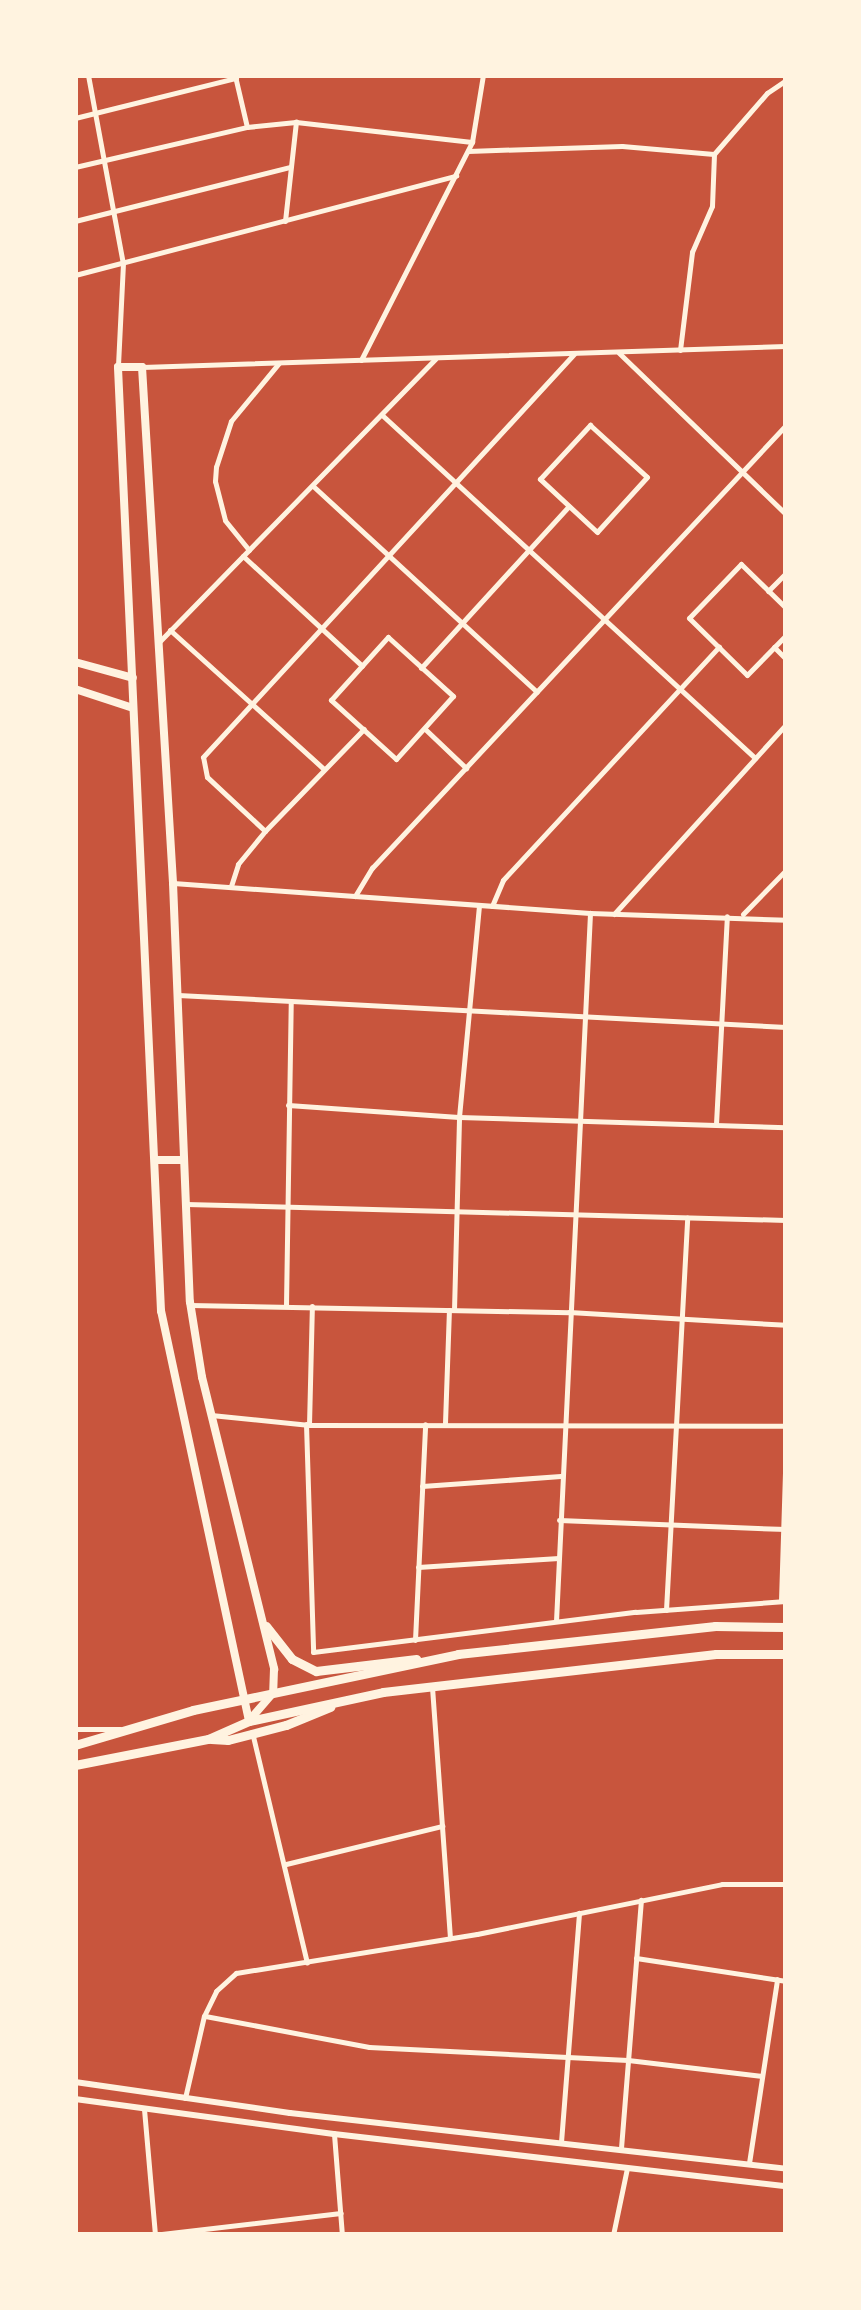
<!DOCTYPE html>
<style>
body{margin:0}
#map{position:relative;width:861px;height:2310px;overflow:hidden;background:#c8553d;font-family:Roboto,sans-serif}
div>[style]{position:absolute}
[style*='--x']{left:calc(var(--x)*1px);top:calc(var(--y)*1px);width:calc(var(--w)*1px);rotate:calc(var(--a)*1deg)}
.minor>*{height:5px;margin:-2.5px;padding:0 2.5px;transform-origin:2.5px;border-radius:2.5px;background:#fff3e0}
.tertiary>*{height:6px;margin:-3px;padding:0 3px;transform-origin:3px;border-radius:3px;background:#fff3e0}
.secondary>*{height:8px;margin:-4px;padding:0 4px;transform-origin:4px;border-radius:4px;background:#fff3e0}
.trunk>*{height:9px;margin:-4.5px;padding:0 4.5px;transform-origin:4.5px;border-radius:4.5px;background:#fff3e0}
span{translate:-50% -50%;white-space:nowrap;text-align:center;line-height:1.15;-webkit-text-stroke:10px #fff3e0;paint-order:stroke}
.frame{position:absolute;inset:0;border:78px solid #fff3e0;pointer-events:none}
</style>
<div id="map">
<div class="minor">
<div style="--x:88;--y:75;--w:191;--a:79.5"></div>
<div style="--x:123;--y:263;--w:104;--a:92.8"></div>
<div style="--x:235;--y:76;--w:52;--a:76.8"></div>
<div style="--x:75;--y:118;--w:166;--a:-14"></div>
<div style="--x:468;--y:151;--w:154;--a:-1.9"></div>
<div style="--x:622;--y:146;--w:92;--a:5"></div>
<div style="--x:75;--y:167;--w:177;--a:-13.1"></div>
<div style="--x:247;--y:127;--w:49;--a:-5.8"></div>
<div style="--x:296;--y:122;--w:177;--a:6.5"></div>
<div style="--x:75;--y:221;--w:222;--a:-14.1"></div>
<div style="--x:285;--y:221;--w:100;--a:-83.7"></div>
<div style="--x:75;--y:275;--w:394;--a:-14.6"></div>
<div style="--x:680;--y:350;--w:99;--a:-83"></div>
<div style="--x:692;--y:252;--w:50;--a:-66.5"></div>
<div style="--x:712;--y:206;--w:52;--a:-87.8"></div>
<div style="--x:714;--y:154;--w:81;--a:-49"></div>
<div style="--x:767;--y:93;--w:23;--a:-34"></div>
<div style="--x:619;--y:353;--w:232;--a:44"></div>
<div style="--x:361;--y:360;--w:245;--a:-63"></div>
<div style="--x:472;--y:142;--w:68;--a:-80.7"></div>
<div style="--x:142;--y:367;--w:644;--a:-1.87"></div>
<div style="--x:382;--y:415;--w:507;--a:42.6"></div>
<div style="--x:590;--y:425;--w:77;--a:42.4"></div>
<div style="--x:647;--y:477;--w:74;--a:132.3"></div>
<div style="--x:597;--y:532;--w:78;--a:-137.1"></div>
<div style="--x:540;--y:479;--w:74;--a:-47.2"></div>
<div style="--x:313;--y:486;--w:304;--a:42.6"></div>
<div style="--x:249;--y:550;--w:38;--a:-129"></div>
<div style="--x:225;--y:520;--w:40;--a:-104.4"></div>
<div style="--x:215;--y:481;--w:14;--a:-86"></div>
<div style="--x:216;--y:467;--w:48;--a:-71.9"></div>
<div style="--x:231;--y:421;--w:75;--a:-50.4"></div>
<div style="--x:243;--y:556;--w:162;--a:42.7"></div>
<div style="--x:768;--y:591;--w:25;--a:-45"></div>
<div style="--x:786;--y:608;--w:63;--a:-135.6"></div>
<div style="--x:741;--y:564;--w:75;--a:133.9"></div>
<div style="--x:689;--y:618;--w:81;--a:44.5"></div>
<div style="--x:747;--y:675;--w:56;--a:-45.7"></div>
<div style="--x:170;--y:630;--w:207;--a:42.1"></div>
<div style="--x:388;--y:637;--w:88;--a:42.2"></div>
<div style="--x:453;--y:696;--w:85;--a:132.1"></div>
<div style="--x:396;--y:759;--w:88;--a:-137.8"></div>
<div style="--x:331;--y:700;--w:85;--a:-47.9"></div>
<div style="--x:160;--y:641;--w:394;--a:-45.7"></div>
<div style="--x:774;--y:647;--w:17;--a:45"></div>
<div style="--x:421;--y:668;--w:219;--a:-47.6"></div>
<div style="--x:425;--y:729;--w:57;--a:43.6"></div>
<div style="--x:265;--y:831;--w:79;--a:-137"></div>
<div style="--x:207;--y:777;--w:20;--a:-101"></div>
<div style="--x:203;--y:757;--w:548;--a:-47.37"></div>
<div style="--x:173;--y:883;--w:418;--a:4.1"></div>
<div style="--x:590;--y:913;--w:196;--a:2"></div>
<div style="--x:231;--y:886;--w:23;--a:-72"></div>
<div style="--x:238;--y:864;--w:43;--a:-50.7"></div>
<div style="--x:265;--y:831;--w:142;--a:-45.9"></div>
<div style="--x:355;--y:896;--w:33;--a:-59"></div>
<div style="--x:372;--y:868;--w:606;--a:-46.94"></div>
<div style="--x:492;--y:906;--w:28;--a:-67"></div>
<div style="--x:503;--y:880;--w:318;--a:-47.2"></div>
<div style="--x:614;--y:914;--w:256;--a:-47.8"></div>
<div style="--x:743;--y:914;--w:62;--a:-45.7"></div>
<div style="--x:178;--y:995;--w:609;--a:3.01"></div>
<div style="--x:288;--y:1105;--w:171;--a:4"></div>
<div style="--x:459;--y:1117;--w:327;--a:1.8"></div>
<div style="--x:716;--y:1124;--w:208;--a:-87"></div>
<div style="--x:186;--y:1204;--w:600;--a:1.53"></div>
<div style="--x:190;--y:1305;--w:379;--a:1.1"></div>
<div style="--x:569;--y:1312;--w:217;--a:3.4"></div>
<div style="--x:286;--y:1305;--w:303;--a:-89.1"></div>
<div style="--x:454;--y:1310;--w:193;--a:-88.5"></div>
<div style="--x:459;--y:1117;--w:213;--a:-84.6"></div>
<div style="--x:211;--y:1415;--w:99;--a:5.8"></div>
<div style="--x:309;--y:1425;--w:477;--a:0.1"></div>
<div style="--x:445;--y:1423;--w:113;--a:-88"></div>
<div style="--x:306;--y:1424;--w:228;--a:88.2"></div>
<div style="--x:313;--y:1652;--w:325;--a:-7.1"></div>
<div style="--x:636;--y:1612;--w:150;--a:-4.2"></div>
<div style="--x:309;--y:1425;--w:119;--a:-88.6"></div>
<div style="--x:422;--y:1486;--w:139;--a:-4.1"></div>
<div style="--x:559;--y:1520;--w:227;--a:2.3"></div>
<div style="--x:418;--y:1567;--w:141;--a:-3.7"></div>
<div style="--x:781;--y:1600;--w:156;--a:-88.2"></div>
<div style="--x:666;--y:1610;--w:393;--a:-86.9"></div>
<div style="--x:556;--y:1621;--w:709;--a:-87.25"></div>
<div style="--x:415;--y:1640;--w:216;--a:-87.3"></div>
<div style="--x:432;--y:1687;--w:252;--a:85.9"></div>
<div style="--x:75;--y:1729;--w:45;--a:0"></div>
<div style="--x:252;--y:1732;--w:237;--a:76.6"></div>
<div style="--x:286;--y:1864;--w:161;--a:-13.7"></div>
<div style="--x:636;--y:1958;--w:152;--a:8.7"></div>
<div style="--x:205;--y:2016;--w:167;--a:10.7"></div>
<div style="--x:369;--y:2047;--w:259;--a:2.9"></div>
<div style="--x:628;--y:2060;--w:135;--a:6.8"></div>
<div style="--x:185;--y:2098;--w:84;--a:-77"></div>
<div style="--x:204;--y:2016;--w:28;--a:-64"></div>
<div style="--x:216;--y:1991;--w:27;--a:-42"></div>
<div style="--x:236;--y:1973;--w:244;--a:-9.2"></div>
<div style="--x:477;--y:1934;--w:250;--a:-11.5"></div>
<div style="--x:722;--y:1884;--w:64;--a:0"></div>
<div style="--x:144;--y:2109;--w:126;--a:85"></div>
<div style="--x:334;--y:2134;--w:101;--a:85.5"></div>
<div style="--x:561;--y:2142;--w:230;--a:-85.5"></div>
<div style="--x:621;--y:2148;--w:249;--a:-85.4"></div>
<div style="--x:749;--y:2163;--w:186;--a:-81.3"></div>
<div style="--x:153;--y:2235;--w:189;--a:-6.7"></div>
<div style="--x:613;--y:2235;--w:68;--a:-78.2"></div>
</div>
<div class="tertiary">
<div style="--x:75;--y:2082;--w:217;--a:8.2"></div>
<div style="--x:290;--y:2113;--w:499;--a:6.4"></div>
<div style="--x:75;--y:2099;--w:261;--a:7.7"></div>
<div style="--x:334;--y:2134;--w:455;--a:6.6"></div>
</div>
<div class="secondary">
<div style="--x:118;--y:367;--w:24;--a:0"></div>
<div style="--x:142;--y:367;--w:517;--a:86.56"></div>
<div style="--x:173;--y:883;--w:419;--a:87.7"></div>
<div style="--x:190;--y:1302;--w:76;--a:80.9"></div>
<div style="--x:202;--y:1377;--w:301;--a:76.1"></div>
<div style="--x:274;--y:1669;--w:24;--a:92"></div>
<div style="--x:273;--y:1693;--w:37;--a:131"></div>
<div style="--x:249;--y:1721;--w:419;--a:-102.1"></div>
<div style="--x:161;--y:1311;--w:945;--a:-92.61"></div>
<div style="--x:75;--y:662;--w:60;--a:15.4"></div>
<div style="--x:75;--y:689;--w:61;--a:18.1"></div>
<div style="--x:155;--y:1160;--w:29;--a:0"></div>
</div>
<div class="trunk">
<div style="--x:266;--y:1626;--w:42;--a:51.8"></div>
<div style="--x:292;--y:1659;--w:27;--a:27"></div>
<div style="--x:316;--y:1671;--w:101;--a:-6.8"></div>
<div style="--x:211;--y:1739;--w:17;--a:3"></div>
<div style="--x:228;--y:1740;--w:60;--a:-14.5"></div>
<div style="--x:286;--y:1725;--w:48;--a:-22.2"></div>
<div style="--x:75;--y:1745;--w:123;--a:-16.5"></div>
<div style="--x:193;--y:1710;--w:271;--a:-11.9"></div>
<div style="--x:458;--y:1654;--w:259;--a:-6.2"></div>
<div style="--x:715;--y:1626;--w:71;--a:0.8"></div>
<div style="--x:75;--y:1765;--w:136;--a:-11.1"></div>
<div style="--x:208;--y:1739;--w:45;--a:-23.7"></div>
<div style="--x:249;--y:1721;--w:137;--a:-12.2"></div>
<div style="--x:383;--y:1692;--w:335;--a:-6.5"></div>
<div style="--x:716;--y:1654;--w:70;--a:0"></div>
</div>
<div class="frame"></div>
</div>
